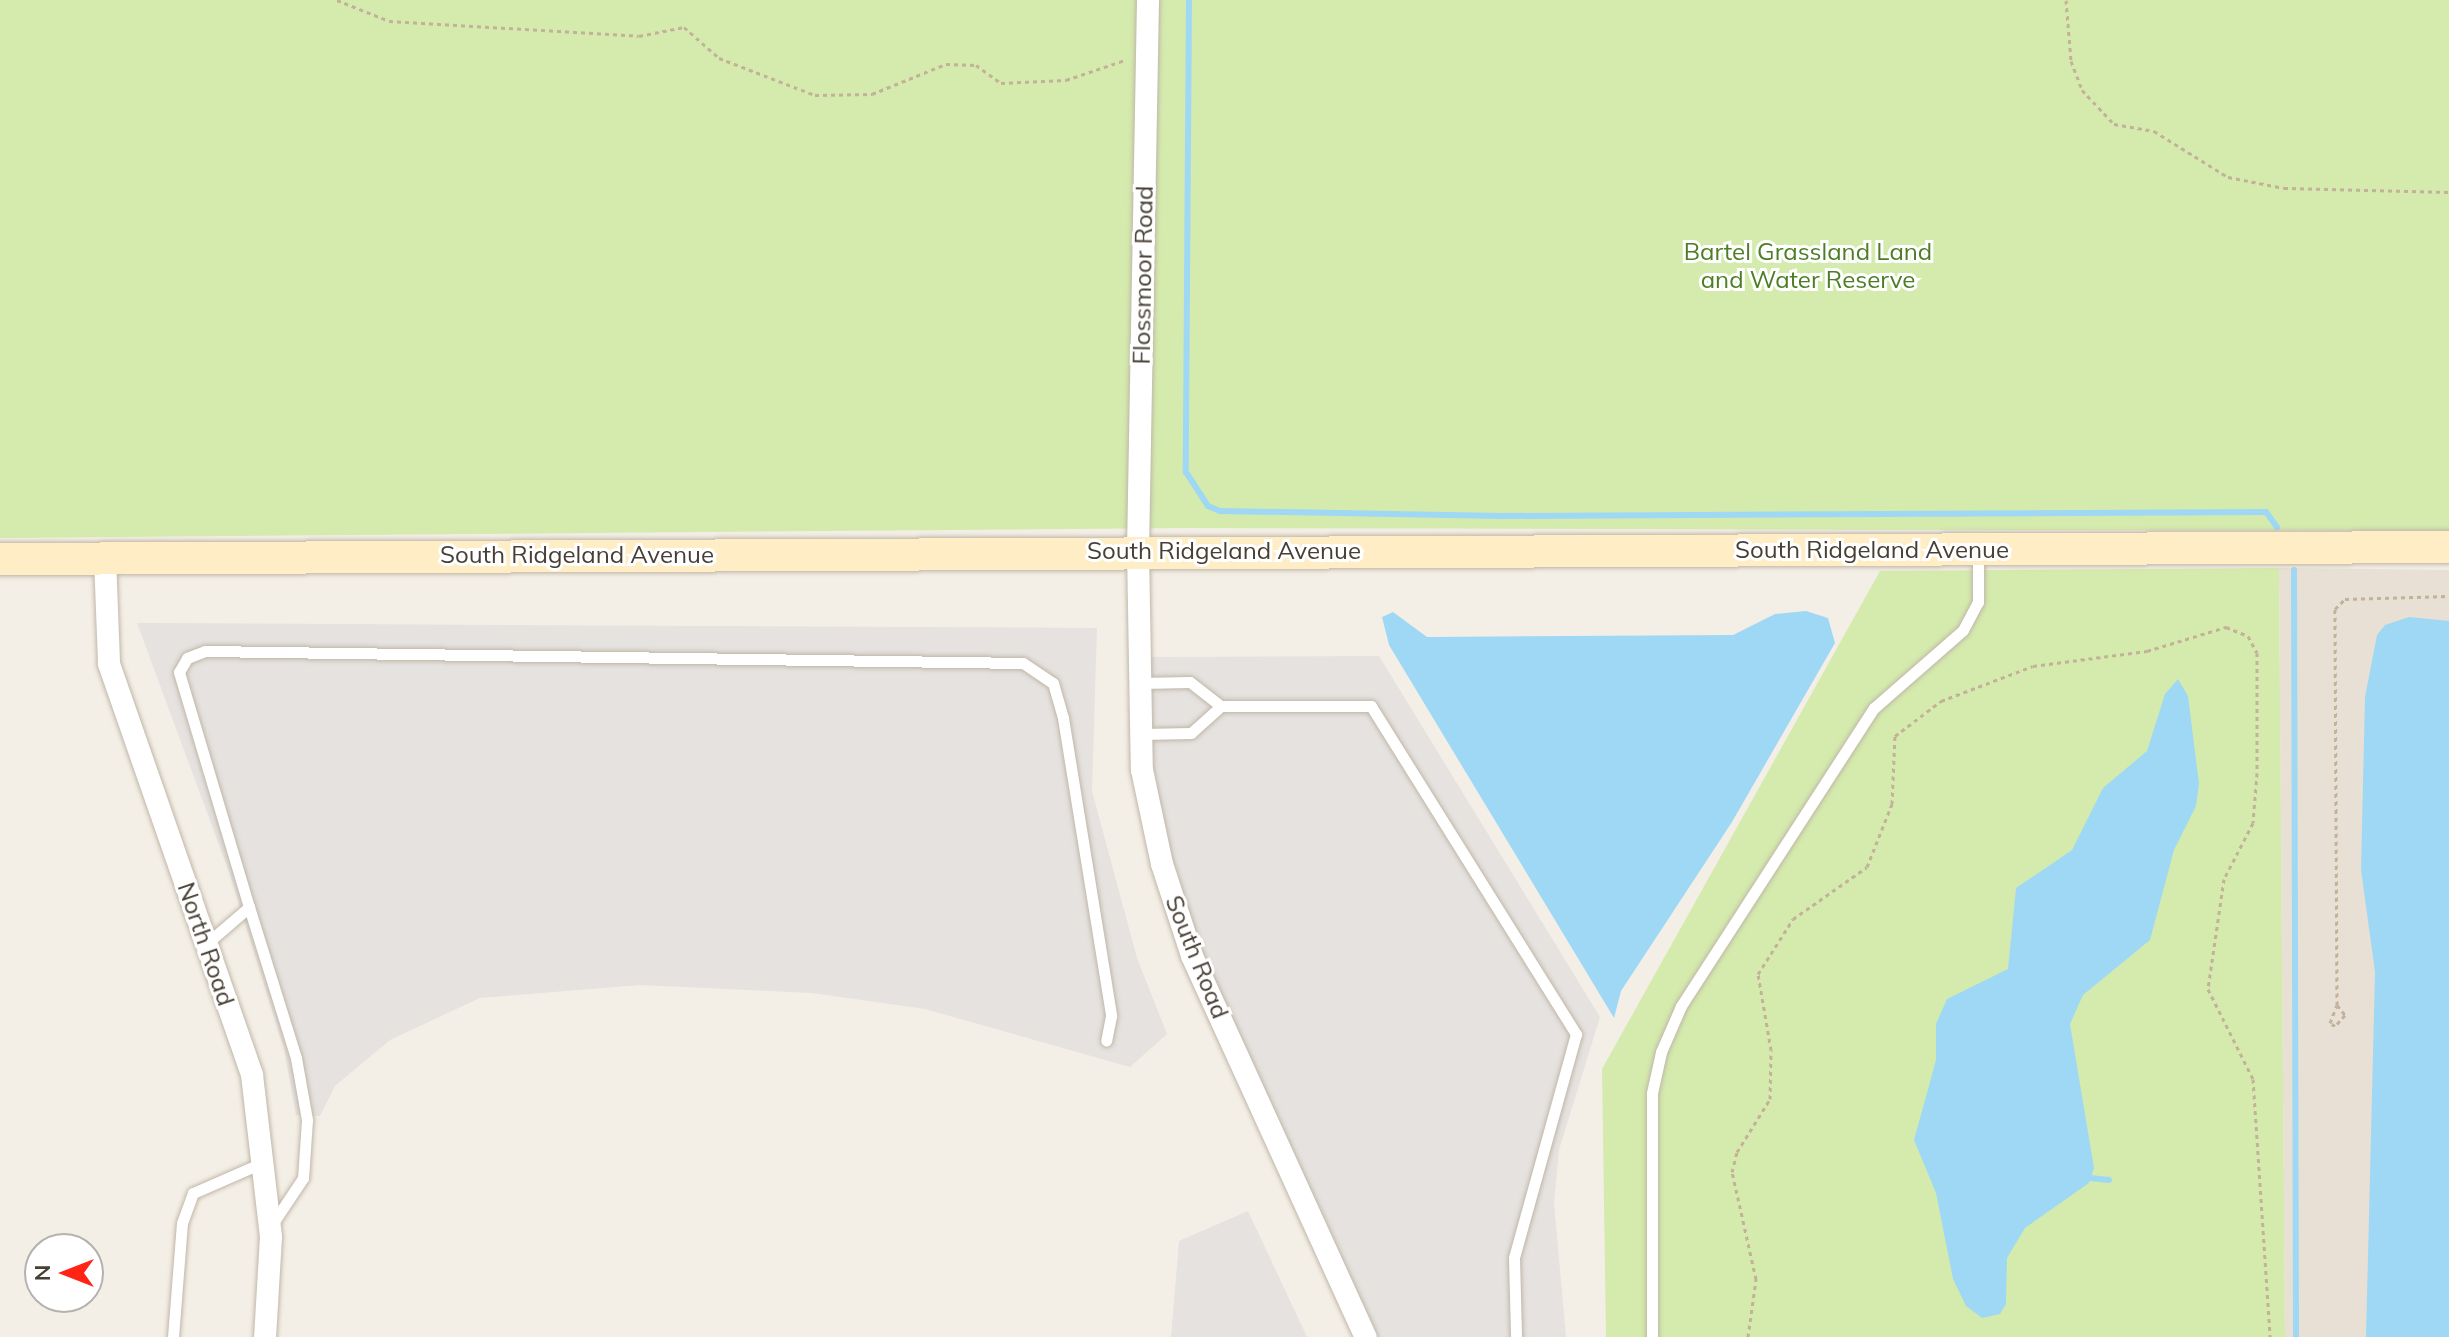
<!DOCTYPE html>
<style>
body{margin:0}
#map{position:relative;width:2449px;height:1337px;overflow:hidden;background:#f4efe6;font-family:Mulish,sans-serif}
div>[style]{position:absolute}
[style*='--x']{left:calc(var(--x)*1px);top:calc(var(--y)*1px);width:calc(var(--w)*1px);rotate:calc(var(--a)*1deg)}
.residential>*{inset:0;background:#e8e0d4}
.green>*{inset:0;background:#d4ebad}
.parking>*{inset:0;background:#e5e2df}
.water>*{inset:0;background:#9fd8f4}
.stream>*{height:6px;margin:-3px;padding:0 3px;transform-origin:3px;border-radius:3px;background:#9fd8f4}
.path>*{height:3px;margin-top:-1.5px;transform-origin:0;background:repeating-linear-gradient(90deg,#c3b199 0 4px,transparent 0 8px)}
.roads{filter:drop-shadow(0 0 2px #c0b6a8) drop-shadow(0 0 2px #c0b6a8)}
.lane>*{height:11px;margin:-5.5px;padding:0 5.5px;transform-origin:5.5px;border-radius:5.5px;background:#fff}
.street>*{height:22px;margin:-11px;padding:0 11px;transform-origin:11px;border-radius:11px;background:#fff}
.secondary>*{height:32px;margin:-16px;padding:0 16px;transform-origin:16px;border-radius:16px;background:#ffedc6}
span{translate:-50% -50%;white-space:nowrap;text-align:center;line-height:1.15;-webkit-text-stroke:6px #fff;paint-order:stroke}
.park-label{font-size:24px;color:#4d7d25}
.street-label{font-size:24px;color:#473f35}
.north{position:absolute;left:24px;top:1233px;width:80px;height:80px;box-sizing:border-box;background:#fff;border:2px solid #b5b2ae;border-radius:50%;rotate:270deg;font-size:22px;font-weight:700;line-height:32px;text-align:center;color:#473f35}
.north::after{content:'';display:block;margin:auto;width:28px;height:36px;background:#ff2413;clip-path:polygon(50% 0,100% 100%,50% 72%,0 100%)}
</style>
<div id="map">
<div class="residential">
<div style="clip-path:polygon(2279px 568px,2449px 570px,2449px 1337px,2285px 1337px)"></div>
</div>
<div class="green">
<div style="clip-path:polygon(0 0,2449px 0,2449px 531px,1186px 528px,0 538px)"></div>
<div style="clip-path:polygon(2279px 568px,2285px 1337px,1606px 1337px,1602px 1069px,1880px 571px)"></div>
</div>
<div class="parking">
<div style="clip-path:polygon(137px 623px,1097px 628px,1092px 791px,1137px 958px,1167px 1034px,1130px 1067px,925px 1009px,812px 993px,640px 985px,480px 998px,390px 1040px,335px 1086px,320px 1116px,296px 1115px,284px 1049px,229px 872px)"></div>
<div style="clip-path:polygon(1379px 656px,1600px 1017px,1559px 1150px,1554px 1203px,1566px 1337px,1366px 1337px,1162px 864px,1140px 657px)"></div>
<div style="clip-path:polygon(1248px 1211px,1307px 1337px,1171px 1337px,1179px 1241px)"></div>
</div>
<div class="water">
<div style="clip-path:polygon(1806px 611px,1828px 618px,1835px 643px,1732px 822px,1621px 991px,1614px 1018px,1389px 645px,1382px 617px,1393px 612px,1427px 637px,1733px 635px,1775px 614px)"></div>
<div style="clip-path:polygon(2409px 617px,2449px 621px,2449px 1337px,2366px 1337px,2375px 972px,2361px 870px,2365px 697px,2377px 635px,2385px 625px)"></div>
<div style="clip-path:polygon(2178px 679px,2188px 696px,2199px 784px,2196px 806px,2174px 850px,2150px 940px,2083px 995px,2070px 1024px,2094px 1168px,2089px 1183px,2025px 1228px,2007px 1258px,2006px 1304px,2000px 1314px,1982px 1318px,1966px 1306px,1953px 1279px,1936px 1193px,1914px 1140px,1936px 1060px,1936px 1024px,1947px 999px,2008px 969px,2016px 888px,2072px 850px,2103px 788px,2147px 751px,2165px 694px)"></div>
</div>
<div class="stream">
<div style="--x:1189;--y:0;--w:472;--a:90.4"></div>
<div style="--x:1186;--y:472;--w:40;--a:57.1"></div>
<div style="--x:1208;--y:506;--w:13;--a:23"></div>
<div style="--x:1220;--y:511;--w:282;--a:1"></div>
<div style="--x:1502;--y:516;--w:764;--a:-0.3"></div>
<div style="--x:2266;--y:512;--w:19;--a:54"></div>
<div style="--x:2294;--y:570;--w:767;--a:89.85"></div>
<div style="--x:2090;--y:1178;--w:19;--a:6"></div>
</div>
<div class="path">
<div style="--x:337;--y:0;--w:56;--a:22"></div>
<div style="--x:389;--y:21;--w:250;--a:3.4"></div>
<div style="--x:639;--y:36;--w:46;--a:-11.3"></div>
<div style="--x:684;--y:27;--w:47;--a:41.5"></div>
<div style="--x:719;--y:58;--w:103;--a:21.1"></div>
<div style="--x:815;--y:95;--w:57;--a:-1"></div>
<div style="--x:872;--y:94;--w:80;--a:-22.1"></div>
<div style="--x:946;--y:64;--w:30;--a:2"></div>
<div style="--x:976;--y:65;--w:31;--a:36"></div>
<div style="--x:1001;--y:83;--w:65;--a:-2.6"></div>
<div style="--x:1066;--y:80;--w:62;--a:-18.7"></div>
<div style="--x:2066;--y:0;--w:61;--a:85.3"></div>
<div style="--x:2071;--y:61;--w:31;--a:69"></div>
<div style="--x:2082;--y:90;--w:47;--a:46.7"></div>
<div style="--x:2114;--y:124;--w:41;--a:9.9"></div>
<div style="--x:2154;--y:131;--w:87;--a:31.9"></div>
<div style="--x:2228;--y:177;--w:57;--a:11.1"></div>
<div style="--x:2284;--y:188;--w:165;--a:1.4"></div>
<div style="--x:2337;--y:1005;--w:13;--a:51"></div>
<div style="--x:2345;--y:1015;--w:15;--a:132"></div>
<div style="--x:2335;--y:1026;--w:6;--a:-149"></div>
<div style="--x:2330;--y:1023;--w:19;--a:-69"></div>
<div style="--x:2337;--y:1005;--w:396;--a:-90.3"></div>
<div style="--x:2335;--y:609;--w:14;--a:-45"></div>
<div style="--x:2345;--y:599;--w:104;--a:-1.7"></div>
<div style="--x:1748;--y:1337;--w:59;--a:-82.1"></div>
<div style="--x:1756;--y:1279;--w:110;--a:-102.6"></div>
<div style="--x:1732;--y:1172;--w:21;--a:-76"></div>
<div style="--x:1737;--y:1152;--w:62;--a:-58.1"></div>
<div style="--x:1770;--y:1099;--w:49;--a:-88.8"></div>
<div style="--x:1771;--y:1050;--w:77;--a:-99.7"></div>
<div style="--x:1758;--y:974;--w:65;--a:-57.5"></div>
<div style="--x:1793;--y:919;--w:90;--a:-35.1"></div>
<div style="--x:1867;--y:867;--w:68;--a:-68.4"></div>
<div style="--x:1892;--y:804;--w:68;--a:-87.5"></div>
<div style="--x:1895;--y:736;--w:58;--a:-37.3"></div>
<div style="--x:1941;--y:701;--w:98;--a:-20.8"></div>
<div style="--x:2033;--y:666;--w:115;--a:-7.5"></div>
<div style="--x:2147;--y:651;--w:83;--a:-16.9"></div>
<div style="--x:2226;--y:627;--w:24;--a:22"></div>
<div style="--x:2248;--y:636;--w:19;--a:62"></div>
<div style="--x:2257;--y:653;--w:120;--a:90"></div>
<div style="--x:2257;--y:773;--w:50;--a:94.6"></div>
<div style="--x:2253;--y:823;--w:63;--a:117.4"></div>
<div style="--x:2224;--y:879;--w:111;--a:98.3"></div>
<div style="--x:2208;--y:989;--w:101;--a:63.4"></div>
<div style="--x:2253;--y:1079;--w:259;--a:86.2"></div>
</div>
<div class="roads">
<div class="lane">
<div style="--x:1140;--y:683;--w:50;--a:-1.1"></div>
<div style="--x:1190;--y:682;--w:39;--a:38"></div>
<div style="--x:1221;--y:706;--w:40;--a:138"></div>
<div style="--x:1191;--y:733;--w:50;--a:178.9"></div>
<div style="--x:1221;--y:706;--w:150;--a:0"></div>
<div style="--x:1371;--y:706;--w:387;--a:58"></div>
<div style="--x:1576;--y:1034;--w:232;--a:105.5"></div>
<div style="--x:1514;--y:1258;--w:79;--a:88.5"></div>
<div style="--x:249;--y:907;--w:158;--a:72.7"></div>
<div style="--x:296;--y:1058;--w:63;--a:79.9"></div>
<div style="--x:307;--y:1120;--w:58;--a:93.9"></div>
<div style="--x:303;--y:1178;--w:58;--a:123.7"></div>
<div style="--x:206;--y:944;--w:57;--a:-40.7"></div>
<div style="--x:249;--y:907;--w:245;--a:-106.6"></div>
<div style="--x:179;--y:672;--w:16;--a:-60"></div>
<div style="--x:187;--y:658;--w:19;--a:-21"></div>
<div style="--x:205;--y:651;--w:818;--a:0.84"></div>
<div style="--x:1023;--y:663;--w:36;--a:34"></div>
<div style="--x:1053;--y:683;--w:36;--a:74"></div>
<div style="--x:1063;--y:718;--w:302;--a:80.8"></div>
<div style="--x:1111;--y:1016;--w:25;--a:101"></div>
<div style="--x:173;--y:1337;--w:114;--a:-85.5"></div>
<div style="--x:182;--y:1223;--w:32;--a:-70"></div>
<div style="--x:193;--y:1193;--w:77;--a:-23.6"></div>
<div style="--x:1652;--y:1337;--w:244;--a:-90"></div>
<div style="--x:1652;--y:1093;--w:42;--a:-77.6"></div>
<div style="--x:1661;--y:1052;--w:50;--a:-66.5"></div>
<div style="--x:1681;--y:1006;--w:355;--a:-57.1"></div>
<div style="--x:1874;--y:708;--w:118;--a:-41.2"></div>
<div style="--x:1963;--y:630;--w:32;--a:-62"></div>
<div style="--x:1978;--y:602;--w:52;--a:-90"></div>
</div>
<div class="street">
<div style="--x:1148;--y:0;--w:550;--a:91.04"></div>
<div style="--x:1138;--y:550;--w:220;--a:89"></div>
<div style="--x:1142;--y:770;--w:96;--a:78"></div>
<div style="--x:1162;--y:864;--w:97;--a:71.9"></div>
<div style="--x:1192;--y:956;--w:419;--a:65.5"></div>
<div style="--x:105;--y:558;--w:106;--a:87.8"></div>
<div style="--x:109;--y:664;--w:435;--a:70.8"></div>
<div style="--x:252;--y:1075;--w:163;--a:83.3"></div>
<div style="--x:271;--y:1237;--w:100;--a:93.4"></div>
</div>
<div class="secondary">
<div style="--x:0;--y:559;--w:2449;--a:-0.28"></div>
</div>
</div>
<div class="park-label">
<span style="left:1808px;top:266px">Bartel Grassland Land<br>and Water Reserve</span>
</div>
<div class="street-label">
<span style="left:1143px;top:275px;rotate:-89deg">Flossmoor Road</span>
<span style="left:1872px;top:550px">South Ridgeland Avenue</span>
<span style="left:1224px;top:551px">South Ridgeland Avenue</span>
<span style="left:577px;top:555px">South Ridgeland Avenue</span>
<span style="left:206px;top:944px;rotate:71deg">North Road</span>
<span style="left:1197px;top:957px;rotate:68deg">South Road</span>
</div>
<div class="north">N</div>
</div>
